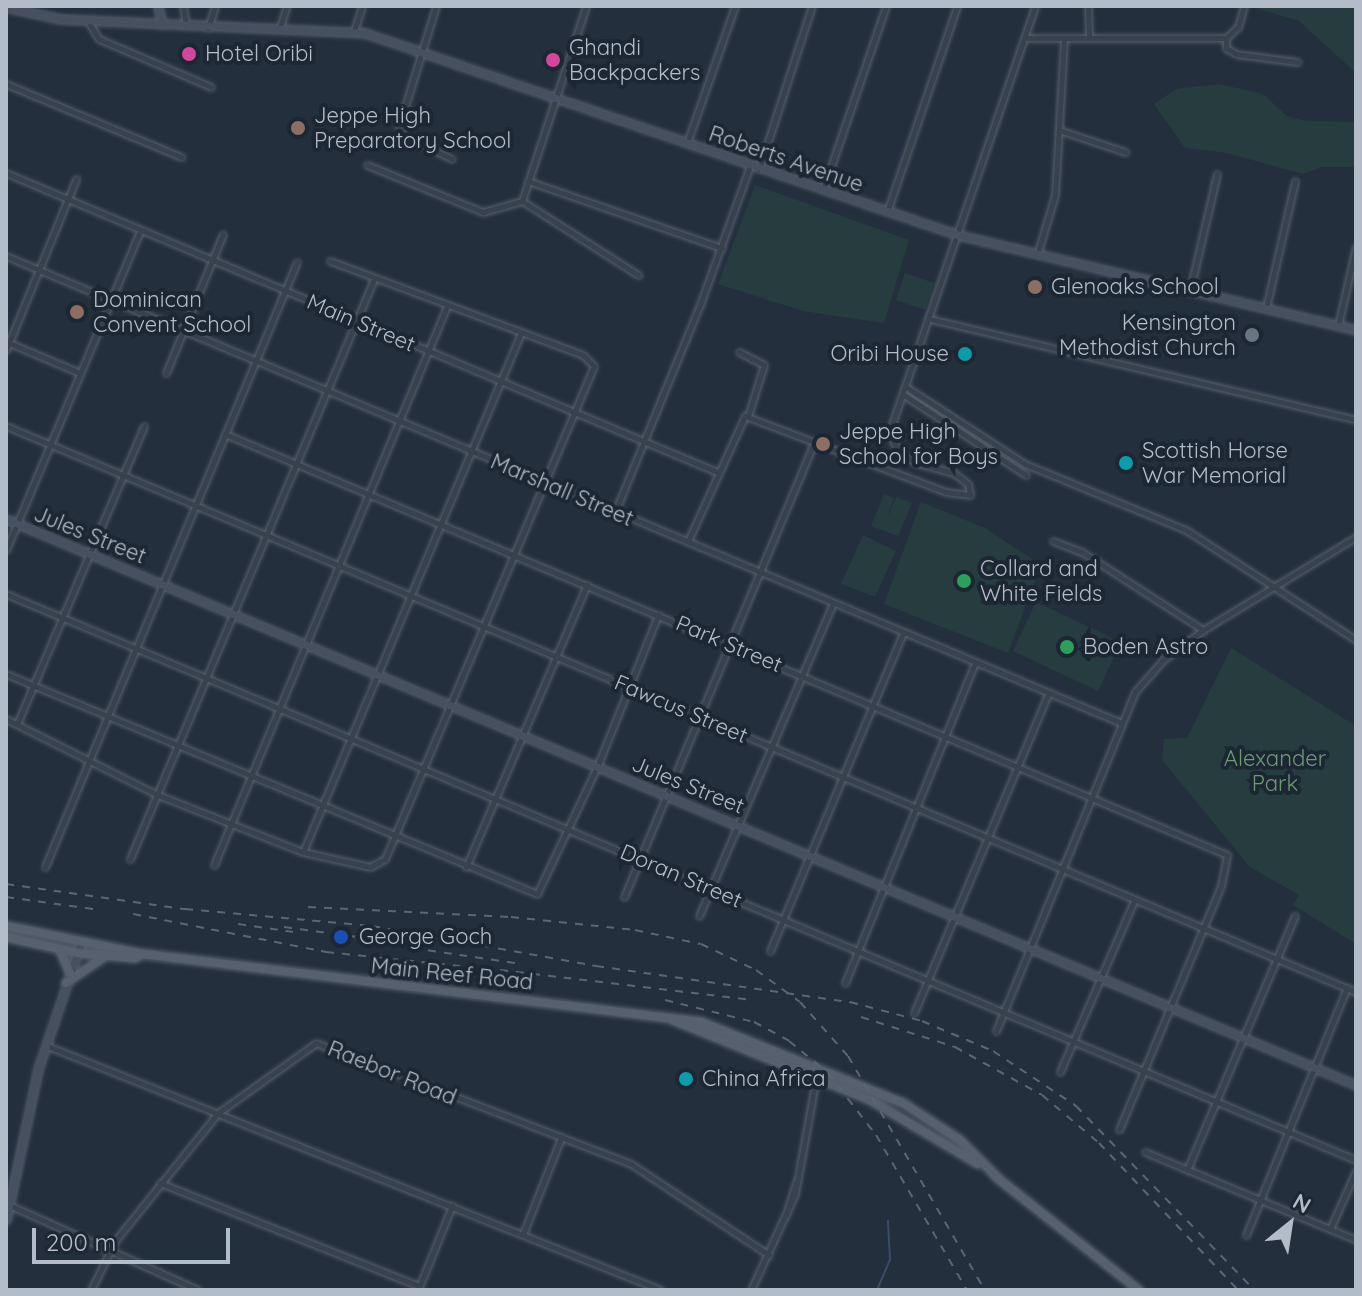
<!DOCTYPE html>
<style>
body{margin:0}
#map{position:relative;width:1362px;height:1296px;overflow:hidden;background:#242f3e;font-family:Quicksand,sans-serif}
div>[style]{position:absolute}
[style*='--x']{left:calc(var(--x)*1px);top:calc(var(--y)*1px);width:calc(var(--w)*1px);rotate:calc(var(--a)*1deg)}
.green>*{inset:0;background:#263c3f}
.stream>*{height:2px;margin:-1px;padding:0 1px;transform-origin:1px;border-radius:1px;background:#394c67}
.roads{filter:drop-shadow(0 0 2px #565f6c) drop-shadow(0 0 2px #565f6c)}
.minor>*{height:5px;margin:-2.5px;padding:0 2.5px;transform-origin:2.5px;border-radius:2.5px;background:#38414e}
.secondary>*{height:7px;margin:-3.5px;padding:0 3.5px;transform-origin:3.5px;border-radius:3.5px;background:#465061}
.primary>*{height:8px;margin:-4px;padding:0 4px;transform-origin:4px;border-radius:4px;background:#56606e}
.rail>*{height:2px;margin-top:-1px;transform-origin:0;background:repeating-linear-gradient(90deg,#5a6575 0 8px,transparent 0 16px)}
.dots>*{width:22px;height:22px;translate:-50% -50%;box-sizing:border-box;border:4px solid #1d2633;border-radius:50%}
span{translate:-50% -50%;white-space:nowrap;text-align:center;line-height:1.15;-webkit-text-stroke:8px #1d2633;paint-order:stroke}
.poi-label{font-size:22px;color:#b4bcc9}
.left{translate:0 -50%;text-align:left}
.right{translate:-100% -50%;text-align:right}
.street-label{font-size:22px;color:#b4bcc9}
.park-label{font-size:22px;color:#6b9a76}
.frame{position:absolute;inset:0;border:8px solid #b4bcc9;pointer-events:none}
.north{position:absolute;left:1250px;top:1184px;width:80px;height:80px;-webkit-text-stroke:6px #1d2633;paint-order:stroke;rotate:30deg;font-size:22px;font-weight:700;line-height:32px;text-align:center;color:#b4bcc9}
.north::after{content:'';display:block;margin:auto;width:28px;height:36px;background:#b4bcc9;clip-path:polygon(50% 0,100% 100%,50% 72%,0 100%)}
.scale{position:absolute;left:32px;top:1228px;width:198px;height:36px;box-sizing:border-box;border:4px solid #b4bcc9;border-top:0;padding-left:10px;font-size:24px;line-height:28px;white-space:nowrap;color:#b4bcc9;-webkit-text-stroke:6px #1d2633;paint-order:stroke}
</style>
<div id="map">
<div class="green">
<div style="clip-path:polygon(1356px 6px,1356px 73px,1299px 21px,1252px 7px)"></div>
<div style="clip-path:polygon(1219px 84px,1263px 94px,1287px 116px,1305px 121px,1354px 122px,1356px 106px,1356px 167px,1322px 167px,1303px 174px,1227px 153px,1185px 148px,1154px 104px,1176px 89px)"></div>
<div style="clip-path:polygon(755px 185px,909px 240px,884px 323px,803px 311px,718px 284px)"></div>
<div style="clip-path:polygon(905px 273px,934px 283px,925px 310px,896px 300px)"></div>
<div style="clip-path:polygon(884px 494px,894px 498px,886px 520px,896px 497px,912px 503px,898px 536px,871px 526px)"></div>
<div style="clip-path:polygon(921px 502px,985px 528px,1041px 565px,1008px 653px,884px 604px)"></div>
<div style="clip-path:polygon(863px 535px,896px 551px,875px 597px,841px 584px)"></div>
<div style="clip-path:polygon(1036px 602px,1121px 642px,1098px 691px,1013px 651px)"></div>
<div style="clip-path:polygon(1231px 648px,1356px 726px,1356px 944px,1293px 905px,1299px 895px,1250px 867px,1162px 760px,1164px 739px,1187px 738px)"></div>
</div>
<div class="stream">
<div style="--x:877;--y:1290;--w:33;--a:-67"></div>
<div style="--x:890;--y:1260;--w:39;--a:-93"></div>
</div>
<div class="roads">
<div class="minor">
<div style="--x:183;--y:6;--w:20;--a:81"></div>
<div style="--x:436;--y:6;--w:126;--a:107.1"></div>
<div style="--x:399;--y:126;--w:12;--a:59"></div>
<div style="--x:405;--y:136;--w:52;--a:26.1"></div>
<div style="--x:1088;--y:6;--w:32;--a:88"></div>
<div style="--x:88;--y:21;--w:21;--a:59"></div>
<div style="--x:99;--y:39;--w:122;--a:23.2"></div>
<div style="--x:280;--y:27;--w:22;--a:-72"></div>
<div style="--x:208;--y:28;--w:23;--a:-72"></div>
<div style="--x:354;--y:31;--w:26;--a:-72"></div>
<div style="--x:1025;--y:38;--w:201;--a:0"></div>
<div style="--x:1226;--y:38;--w:10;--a:90"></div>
<div style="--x:1226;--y:48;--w:12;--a:31"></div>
<div style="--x:1236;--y:54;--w:62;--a:7.5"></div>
<div style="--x:1226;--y:38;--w:16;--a:-43"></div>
<div style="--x:1238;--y:27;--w:22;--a:-74"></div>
<div style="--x:6;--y:84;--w:190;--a:22.6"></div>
<div style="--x:1059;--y:130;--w:70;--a:18.4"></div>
<div style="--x:687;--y:143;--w:145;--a:-70.7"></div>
<div style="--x:367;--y:165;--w:125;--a:22.1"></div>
<div style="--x:483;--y:212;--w:41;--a:-15.8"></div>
<div style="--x:522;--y:201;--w:138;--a:32.5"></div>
<div style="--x:759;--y:169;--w:171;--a:-72"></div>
<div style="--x:6;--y:173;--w:771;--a:22.81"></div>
<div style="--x:528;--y:181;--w:205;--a:19.1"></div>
<div style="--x:823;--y:190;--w:194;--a:-71.1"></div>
<div style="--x:522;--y:201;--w:205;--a:-71.8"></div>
<div style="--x:887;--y:212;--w:218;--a:-71.2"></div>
<div style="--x:1037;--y:255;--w:63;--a:-73.3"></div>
<div style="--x:1055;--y:195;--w:157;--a:-86.7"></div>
<div style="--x:6;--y:256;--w:1207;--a:22.72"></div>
<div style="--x:1190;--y:290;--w:119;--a:-76.9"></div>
<div style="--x:1266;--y:308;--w:130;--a:-77.1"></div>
<div style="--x:930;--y:319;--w:438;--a:13.3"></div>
<div style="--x:1338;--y:326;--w:81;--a:-77.2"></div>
<div style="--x:7;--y:342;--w:79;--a:23"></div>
<div style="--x:6;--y:350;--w:185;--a:-67.7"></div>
<div style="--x:739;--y:352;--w:28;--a:27"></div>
<div style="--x:764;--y:365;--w:53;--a:107.4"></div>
<div style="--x:166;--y:373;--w:150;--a:-67.7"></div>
<div style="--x:906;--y:387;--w:142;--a:32.9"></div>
<div style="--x:1025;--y:464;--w:174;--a:22.3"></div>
<div style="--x:1186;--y:530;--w:202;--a:32.9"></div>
<div style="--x:904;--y:395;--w:146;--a:33.3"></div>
<div style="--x:6;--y:426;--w:1464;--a:22.75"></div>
<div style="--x:225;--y:434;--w:1087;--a:22.79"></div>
<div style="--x:1227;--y:855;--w:32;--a:101"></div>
<div style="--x:1221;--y:886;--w:264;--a:112.7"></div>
<div style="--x:615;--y:512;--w:227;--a:-67.7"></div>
<div style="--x:701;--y:302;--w:145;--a:-70.2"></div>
<div style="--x:688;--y:541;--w:137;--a:-65.5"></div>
<div style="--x:745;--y:416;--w:215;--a:20.7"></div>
<div style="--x:946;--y:492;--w:24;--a:7"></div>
<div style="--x:970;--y:495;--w:11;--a:-100"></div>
<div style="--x:968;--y:484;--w:18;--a:-142"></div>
<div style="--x:954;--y:473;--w:39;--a:-165"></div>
<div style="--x:916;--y:463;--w:20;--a:-147"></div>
<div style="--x:899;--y:452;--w:21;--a:-118"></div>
<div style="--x:889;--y:433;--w:451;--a:-71.1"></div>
<div style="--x:1053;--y:541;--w:31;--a:21"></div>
<div style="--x:1082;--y:552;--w:144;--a:32.8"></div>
<div style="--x:6;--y:550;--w:346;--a:-67.2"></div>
<div style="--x:6;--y:594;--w:1464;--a:22.75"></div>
<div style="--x:6;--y:674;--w:575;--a:22.5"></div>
<div style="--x:537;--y:894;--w:140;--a:-64.7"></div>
<div style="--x:597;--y:767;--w:164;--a:-68.1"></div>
<div style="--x:6;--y:719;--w:170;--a:26.6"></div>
<div style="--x:158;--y:795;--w:156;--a:21.5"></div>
<div style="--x:303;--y:852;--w:69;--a:12.6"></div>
<div style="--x:370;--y:867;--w:17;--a:-28"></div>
<div style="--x:385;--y:859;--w:535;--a:-67.03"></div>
<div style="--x:594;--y:366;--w:16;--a:-135"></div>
<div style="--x:583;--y:355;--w:270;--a:-159.6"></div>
<div style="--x:17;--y:724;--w:324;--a:-66.9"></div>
<div style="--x:303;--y:852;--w:563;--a:-67.22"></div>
<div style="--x:130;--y:859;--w:629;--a:-67.18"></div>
<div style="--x:214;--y:865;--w:606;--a:-67.37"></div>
<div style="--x:45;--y:867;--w:655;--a:-67.39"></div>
<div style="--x:466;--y:867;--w:307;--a:-66.8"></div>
<div style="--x:624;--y:897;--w:493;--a:-67.3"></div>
<div style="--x:699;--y:916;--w:340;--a:-66.8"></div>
<div style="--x:770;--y:951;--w:345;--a:-67.3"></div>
<div style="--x:845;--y:983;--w:345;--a:-67.9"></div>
<div style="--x:914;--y:1013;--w:346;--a:-67.2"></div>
<div style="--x:996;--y:1031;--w:366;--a:-67.7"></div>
<div style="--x:1135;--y:692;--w:43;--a:-48.8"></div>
<div style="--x:1163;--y:660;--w:50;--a:-36.9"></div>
<div style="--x:1203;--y:630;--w:179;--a:-31.3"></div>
<div style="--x:45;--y:1045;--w:663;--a:21.69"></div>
<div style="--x:1060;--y:1072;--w:186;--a:-66.6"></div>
<div style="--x:1145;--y:1152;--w:229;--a:22.6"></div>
<div style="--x:1187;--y:1170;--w:276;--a:-67"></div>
<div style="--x:160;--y:1183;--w:279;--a:21.7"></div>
<div style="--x:9;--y:1205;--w:207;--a:24.2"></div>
<div style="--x:786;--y:1215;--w:34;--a:-73"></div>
<div style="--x:1330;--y:1229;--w:64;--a:-65.9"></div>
<div style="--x:523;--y:1234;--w:103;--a:-68.4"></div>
<div style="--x:1246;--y:1235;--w:267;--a:-67.8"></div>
<div style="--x:91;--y:1290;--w:55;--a:-63.9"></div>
<div style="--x:115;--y:1241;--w:164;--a:-51.2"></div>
<div style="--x:218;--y:1113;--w:120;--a:-35.5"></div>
<div style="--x:316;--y:1043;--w:337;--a:21"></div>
<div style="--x:631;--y:1164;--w:165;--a:33.4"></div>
<div style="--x:418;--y:1290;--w:91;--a:-68"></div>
<div style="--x:751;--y:1290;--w:106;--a:-65.4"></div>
<div style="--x:795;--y:1194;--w:117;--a:-79.7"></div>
</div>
<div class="secondary">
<div style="--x:158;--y:6;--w:19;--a:78"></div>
<div style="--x:6;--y:7;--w:55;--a:12.5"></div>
<div style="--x:60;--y:19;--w:305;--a:2.6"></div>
<div style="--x:365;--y:33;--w:626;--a:18.81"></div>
<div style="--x:958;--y:235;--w:409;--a:13.4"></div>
<div style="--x:6;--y:519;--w:1464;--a:22.75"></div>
<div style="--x:6;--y:1220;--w:154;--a:-78"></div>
<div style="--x:38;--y:1069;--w:133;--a:-71.2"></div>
</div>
<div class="primary">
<div style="--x:6;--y:926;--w:140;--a:11.6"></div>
<div style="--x:143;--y:954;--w:562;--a:6.95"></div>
<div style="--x:701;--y:1022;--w:218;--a:21.9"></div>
<div style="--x:903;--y:1103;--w:68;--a:33"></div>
<div style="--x:960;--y:1140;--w:55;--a:45"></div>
<div style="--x:6;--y:937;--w:74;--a:12.5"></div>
<div style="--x:78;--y:953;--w:57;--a:5"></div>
<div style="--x:135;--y:958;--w:9;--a:-27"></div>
<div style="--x:60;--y:950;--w:25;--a:67"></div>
<div style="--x:66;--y:983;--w:46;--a:-34.4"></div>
<div style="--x:673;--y:1020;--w:215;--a:22.1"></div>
<div style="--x:872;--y:1101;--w:123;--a:30.7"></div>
<div style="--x:995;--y:1176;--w:184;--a:38.4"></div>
</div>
</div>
<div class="rail">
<div style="--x:6;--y:884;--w:181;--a:8"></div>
<div style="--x:185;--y:909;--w:188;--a:5.2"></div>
<div style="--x:372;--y:926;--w:228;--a:10.1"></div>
<div style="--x:596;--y:966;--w:257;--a:8.1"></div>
<div style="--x:850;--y:1002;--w:74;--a:14.8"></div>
<div style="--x:922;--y:1021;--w:77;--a:22.9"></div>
<div style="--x:993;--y:1051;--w:100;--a:33.5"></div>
<div style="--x:1076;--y:1106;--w:256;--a:45.9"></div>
<div style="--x:6;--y:897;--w:88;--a:7.9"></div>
<div style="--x:308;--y:907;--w:203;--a:2.8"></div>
<div style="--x:511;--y:917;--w:125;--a:6"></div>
<div style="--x:635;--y:930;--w:67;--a:12"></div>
<div style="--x:701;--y:944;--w:61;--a:25.3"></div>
<div style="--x:756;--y:970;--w:54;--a:36"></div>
<div style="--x:800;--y:1002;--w:72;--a:48.4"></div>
<div style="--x:848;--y:1056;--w:271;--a:59.7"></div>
<div style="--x:133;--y:914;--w:197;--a:11.1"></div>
<div style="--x:326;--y:952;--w:135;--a:6"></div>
<div style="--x:238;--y:924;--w:56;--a:8.3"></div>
<div style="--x:284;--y:927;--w:140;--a:7.8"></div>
<div style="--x:412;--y:948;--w:104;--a:8.3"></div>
<div style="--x:500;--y:970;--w:252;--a:6.8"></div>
<div style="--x:665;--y:1000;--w:92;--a:13.9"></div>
<div style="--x:754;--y:1022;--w:40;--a:28"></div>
<div style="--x:789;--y:1041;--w:50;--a:39.4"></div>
<div style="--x:828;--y:1073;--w:78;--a:52.3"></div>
<div style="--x:876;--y:1135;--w:180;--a:59.6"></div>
<div style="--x:861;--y:1017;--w:99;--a:17.7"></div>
<div style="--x:955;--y:1047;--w:99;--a:28.9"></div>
<div style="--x:1042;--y:1095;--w:75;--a:40.1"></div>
<div style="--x:1099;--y:1143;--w:202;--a:46.6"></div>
</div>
<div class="dots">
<div style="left:189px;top:54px;background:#d1479c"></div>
<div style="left:553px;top:60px;background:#d1479c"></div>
<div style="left:298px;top:128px;background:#8d6e63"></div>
<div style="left:1035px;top:287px;background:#8d6e63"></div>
<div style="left:77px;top:312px;background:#8d6e63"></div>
<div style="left:1252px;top:335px;background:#6b7280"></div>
<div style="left:965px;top:354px;background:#0f9aa8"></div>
<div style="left:823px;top:444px;background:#8d6e63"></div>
<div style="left:1126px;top:463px;background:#0f9aa8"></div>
<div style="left:964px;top:581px;background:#2e9e5b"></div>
<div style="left:1067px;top:647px;background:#2e9e5b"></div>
<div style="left:341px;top:937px;background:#1a4fb4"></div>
<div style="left:686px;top:1079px;background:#0f9aa8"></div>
</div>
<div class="poi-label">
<span class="left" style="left:569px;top:60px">Ghandi<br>Backpackers</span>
<span class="left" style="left:205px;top:54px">Hotel Oribi</span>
<span class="left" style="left:314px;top:128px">Jeppe High<br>Preparatory School</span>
<span class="left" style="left:1051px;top:287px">Glenoaks School</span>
<span class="left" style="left:93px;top:312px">Dominican<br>Convent School</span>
<span class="right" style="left:1236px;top:335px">Kensington<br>Methodist Church</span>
<span class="right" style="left:949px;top:354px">Oribi House</span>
<span class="left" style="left:839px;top:444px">Jeppe High<br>School for Boys</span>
<span class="left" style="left:1142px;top:463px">Scottish Horse<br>War Memorial</span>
<span class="left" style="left:980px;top:581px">Collard and<br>White Fields</span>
<span class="left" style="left:1083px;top:647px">Boden Astro</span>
<span class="left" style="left:359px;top:937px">George Goch</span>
<span class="left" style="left:702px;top:1079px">China Africa</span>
</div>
<div class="street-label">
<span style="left:786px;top:159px;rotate:19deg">Roberts Avenue</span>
<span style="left:361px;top:323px;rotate:23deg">Main Street</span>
<span style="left:562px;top:490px;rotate:23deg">Marshall Street</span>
<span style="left:90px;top:535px;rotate:22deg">Jules Street</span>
<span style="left:729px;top:644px;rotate:23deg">Park Street</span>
<span style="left:681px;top:709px;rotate:23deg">Fawcus Street</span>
<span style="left:688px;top:785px;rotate:22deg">Jules Street</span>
<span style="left:681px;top:876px;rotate:23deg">Doran Street</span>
<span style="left:452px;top:974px;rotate:6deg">Main Reef Road</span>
<span style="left:392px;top:1073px;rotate:22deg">Raebor Road</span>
</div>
<div class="park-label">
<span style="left:1275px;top:771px">Alexander<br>Park</span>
</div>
<div class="frame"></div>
<div class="north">N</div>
<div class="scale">200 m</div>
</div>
